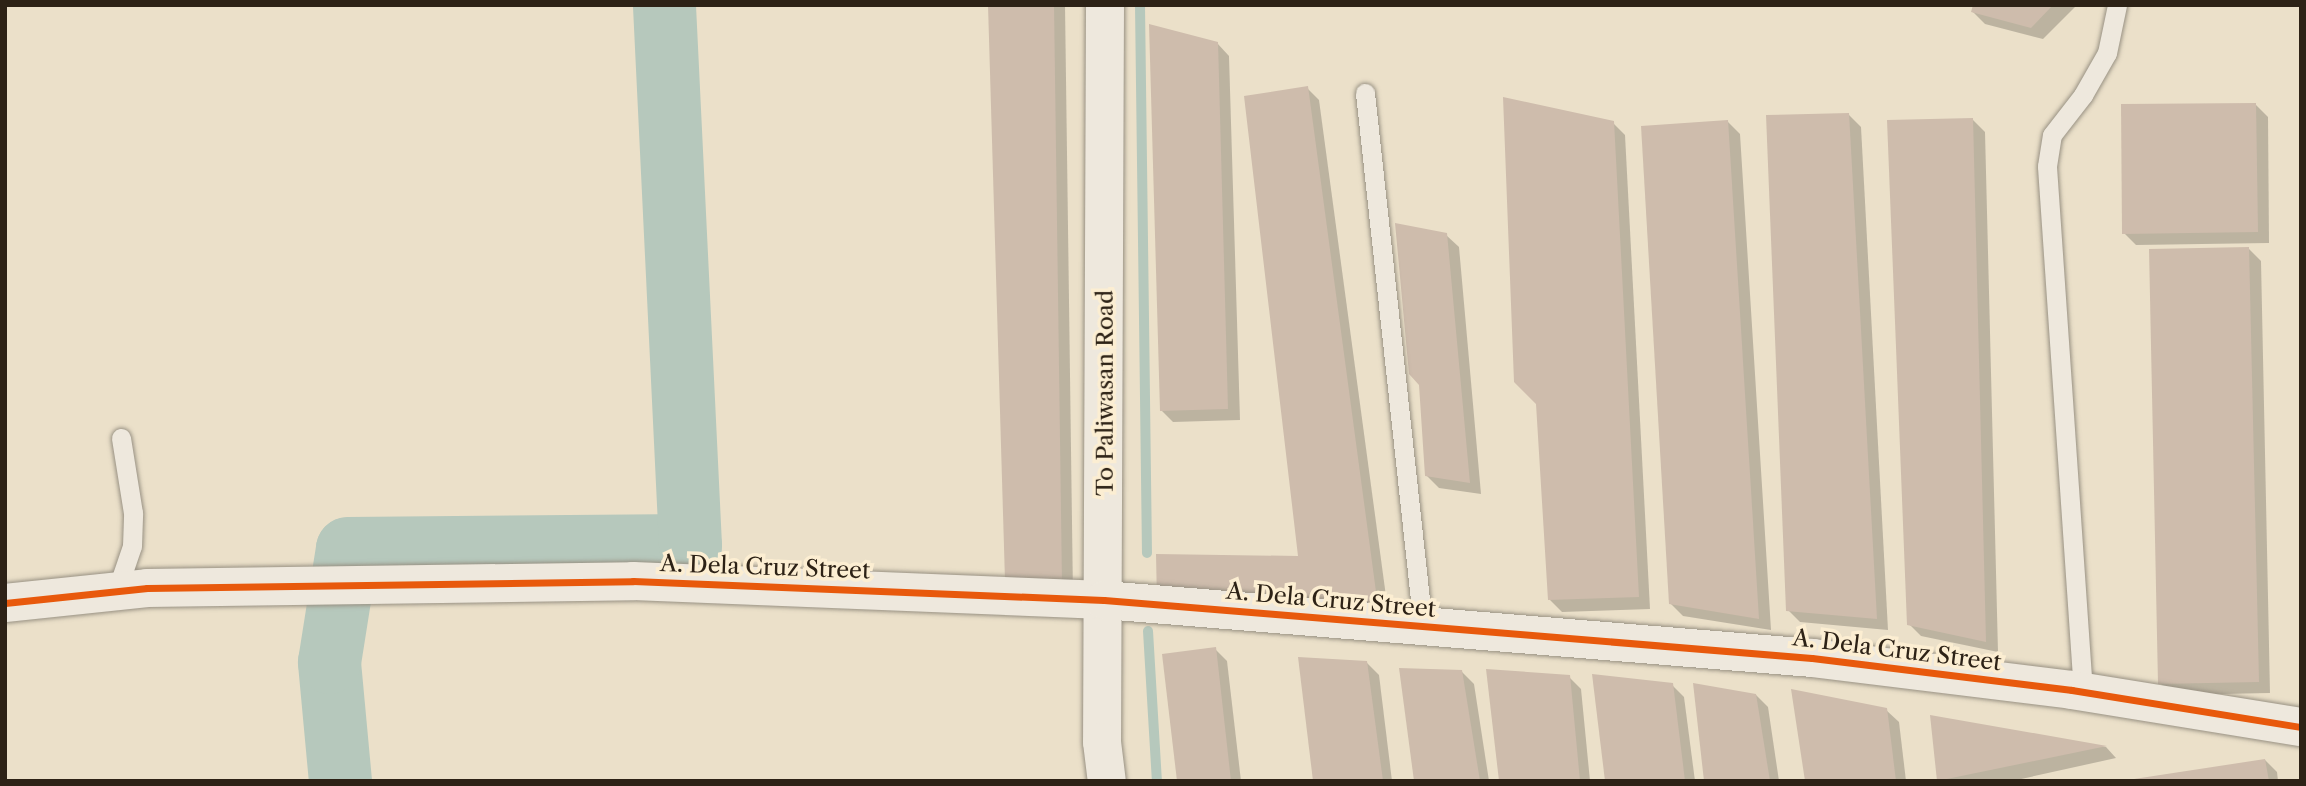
<!DOCTYPE html>
<style>
body{margin:0}
#map{position:relative;width:2306px;height:786px;overflow:hidden;background:#ebe0c9;font-family:"Libre Caslon Text",serif}
div>[style]{position:absolute}
[style*='--x']{left:calc(var(--x)*1px);top:calc(var(--y)*1px);width:calc(var(--w)*1px);rotate:calc(var(--a)*1deg)}
.shadow>*{inset:0;background:#0003}
.stream>*{height:10px;margin:-5px;padding:0 5px;transform-origin:5px;border-radius:5px;background:#b6c8bc}
.river>*{height:63px;margin:-31.5px;padding:0 31.5px;transform-origin:31.5px;border-radius:31.5px;background:#b6c8bc}
.building>*{inset:0;background:#cebcac}
.roads{filter:drop-shadow(0 0 2px #989183) drop-shadow(0 0 2px #989183)}
.lane>*{height:19px;margin:-9.5px;padding:0 9.5px;transform-origin:9.5px;border-radius:9.5px;background:#eee8dd}
.street>*{height:38px;margin:-19px;padding:0 19px;transform-origin:19px;border-radius:19px;background:#eee8dd}
.secondary>*{height:38px;margin:-19px;padding:0 19px;transform-origin:19px;border-radius:19px;background:#eee8dd}
.cycleway>*{height:7px;margin:-3.5px;padding:0 3.5px;transform-origin:3.5px;border-radius:3.5px;background:#e8590c}
span{translate:-50% -50%;white-space:nowrap;text-align:center;line-height:1.15;-webkit-text-stroke:7px #fceed2;paint-order:stroke}
.street-label{font-size:23px;color:#2d2216}
.frame{position:absolute;inset:0;border:7px solid #2d2216;pointer-events:none}
</style>
<div id="map">
<div class="shadow">
<div style="clip-path:polygon(990px 5px,1065px 5px,1073px 596px,1019px 593px)"></div>
<div style="clip-path:polygon(1975px 5px,2077px 5px,2043px 39px,1985px 24px,1973px 12px)"></div>
<div style="clip-path:polygon(1217px 43px,1229px 56px,1240px 420px,1173px 422px,1161px 410px)"></div>
<div style="clip-path:polygon(1307px 88px,1319px 100px,1390px 626px,1300px 558px)"></div>
<div style="clip-path:polygon(2256px 105px,2268px 117px,2269px 243px,2136px 245px,2124px 233px)"></div>
<div style="clip-path:polygon(1849px 115px,1861px 127px,1888px 630px,1800px 622px,1788px 610px)"></div>
<div style="clip-path:polygon(1973px 120px,1985px 132px,1998px 652px,1921px 636px,1909px 624px)"></div>
<div style="clip-path:polygon(1728px 122px,1740px 134px,1771px 630px,1683px 616px,1670px 603px)"></div>
<div style="clip-path:polygon(1613px 123px,1625px 135px,1650px 609px,1562px 612px,1550px 600px,1538px 404px)"></div>
<div style="clip-path:polygon(1446px 235px,1459px 247px,1481px 494px,1439px 488px,1427px 476px)"></div>
<div style="clip-path:polygon(2249px 249px,2261px 261px,2270px 693px,2172px 695px,2160px 683px)"></div>
<div style="clip-path:polygon(1215px 649px,1227px 661px,1241px 781px,1179px 781px)"></div>
<div style="clip-path:polygon(1367px 663px,1379px 675px,1392px 781px,1315px 781px)"></div>
<div style="clip-path:polygon(1462px 672px,1474px 684px,1489px 781px,1416px 781px)"></div>
<div style="clip-path:polygon(1569px 677px,1581px 689px,1590px 781px,1501px 781px)"></div>
<div style="clip-path:polygon(1672px 685px,1684px 697px,1695px 781px,1607px 781px)"></div>
<div style="clip-path:polygon(1756px 695px,1768px 707px,1779px 781px,1706px 781px)"></div>
<div style="clip-path:polygon(1886px 710px,1899px 722px,1906px 781px,1807px 781px)"></div>
<div style="clip-path:polygon(1932px 717px,2106px 747px,2116px 758px,2012px 781px,1939px 781px)"></div>
<div style="clip-path:polygon(2265px 760px,2277px 772px,2278px 781px,2135px 781px)"></div>
</div>
<div class="stream">
<div style="--x:1140;--y:5;--w:548;--a:89.27"></div>
<div style="--x:1148;--y:631;--w:150;--a:86.6"></div>
</div>
<div class="river">
<div style="--x:340;--y:781;--w:120;--a:-95.3"></div>
<div style="--x:329;--y:662;--w:115;--a:-81"></div>
<div style="--x:347;--y:548;--w:343;--a:-0.5"></div>
<div style="--x:690;--y:545;--w:541;--a:-92.76"></div>
</div>
<div class="building">
<div style="clip-path:polygon(988px 5px,1054px 5px,1062px 585px,1005px 581px)"></div>
<div style="clip-path:polygon(1973px 5px,2053px 5px,2031px 28px,1971px 12px)"></div>
<div style="clip-path:polygon(1149px 24px,1218px 42px,1228px 409px,1160px 411px)"></div>
<div style="clip-path:polygon(1308px 86px,1379px 614px,1157px 603px,1156px 554px,1298px 556px,1244px 96px)"></div>
<div style="clip-path:polygon(1503px 97px,1614px 121px,1639px 597px,1548px 600px,1536px 404px,1514px 382px)"></div>
<div style="clip-path:polygon(2256px 103px,2258px 232px,2122px 234px,2121px 104px)"></div>
<div style="clip-path:polygon(1849px 113px,1877px 619px,1786px 611px,1766px 115px)"></div>
<div style="clip-path:polygon(1973px 118px,1986px 642px,1907px 625px,1887px 120px)"></div>
<div style="clip-path:polygon(1728px 120px,1759px 619px,1669px 604px,1641px 126px)"></div>
<div style="clip-path:polygon(1395px 223px,1447px 233px,1470px 483px,1425px 476px,1419px 385px,1409px 374px)"></div>
<div style="clip-path:polygon(2249px 247px,2259px 682px,2158px 684px,2149px 249px)"></div>
<div style="clip-path:polygon(1216px 647px,1231px 781px,1177px 781px,1162px 654px)"></div>
<div style="clip-path:polygon(1298px 657px,1367px 661px,1383px 781px,1313px 781px)"></div>
<div style="clip-path:polygon(1399px 668px,1462px 670px,1480px 781px,1414px 781px)"></div>
<div style="clip-path:polygon(1486px 669px,1570px 675px,1580px 781px,1499px 781px)"></div>
<div style="clip-path:polygon(1592px 674px,1673px 683px,1685px 781px,1605px 781px)"></div>
<div style="clip-path:polygon(1693px 683px,1756px 694px,1770px 781px,1704px 781px)"></div>
<div style="clip-path:polygon(1791px 689px,1887px 708px,1896px 781px,1805px 781px)"></div>
<div style="clip-path:polygon(1930px 715px,2107px 746px,1937px 781px)"></div>
<div style="clip-path:polygon(2265px 759px,2269px 781px,2134px 781px,2134px 779px)"></div>
</div>
<div class="roads">
<div class="lane">
<div style="--x:1365;--y:93;--w:537;--a:83.8"></div>
<div style="--x:117;--y:590;--w:46;--a:-71.2"></div>
<div style="--x:132;--y:546;--w:33;--a:-88"></div>
<div style="--x:133;--y:513;--w:76;--a:-99.1"></div>
<div style="--x:2083;--y:692;--w:527;--a:-93.92"></div>
<div style="--x:2047;--y:166;--w:31;--a:-81"></div>
<div style="--x:2052;--y:135;--w:51;--a:-52.2"></div>
<div style="--x:2083;--y:95;--w:48;--a:-60.3"></div>
<div style="--x:2107;--y:53;--w:49;--a:-78.2"></div>
</div>
<div class="street">
<div style="--x:1105;--y:5;--w:737;--a:90.23"></div>
<div style="--x:1102;--y:742;--w:39;--a:83"></div>
</div>
<div class="secondary">
<div style="--x:5;--y:603;--w:143;--a:-6"></div>
<div style="--x:147;--y:588;--w:486;--a:-0.8"></div>
<div style="--x:633;--y:581;--w:471;--a:2.3"></div>
<div style="--x:1104;--y:600;--w:710;--a:4.68"></div>
<div style="--x:1812;--y:658;--w:262;--a:7"></div>
<div style="--x:2072;--y:690;--w:232;--a:9.2"></div>
</div>
</div>
<div class="cycleway">
<div style="--x:5;--y:603;--w:143;--a:-6"></div>
<div style="--x:147;--y:588;--w:486;--a:-0.8"></div>
<div style="--x:633;--y:581;--w:471;--a:2.3"></div>
<div style="--x:1104;--y:600;--w:710;--a:4.68"></div>
<div style="--x:1812;--y:658;--w:262;--a:7"></div>
<div style="--x:2072;--y:690;--w:232;--a:9.2"></div>
</div>
<div class="street-label">
<span style="left:1105px;top:393px;rotate:-90deg">To Paliwasan Road</span>
<span style="left:765px;top:567px;rotate:2deg">A. Dela Cruz Street</span>
<span style="left:1331px;top:600px;rotate:5deg">A. Dela Cruz Street</span>
<span style="left:1897px;top:650px;rotate:7deg">A. Dela Cruz Street</span>
</div>
<div class="frame"></div>
</div>
